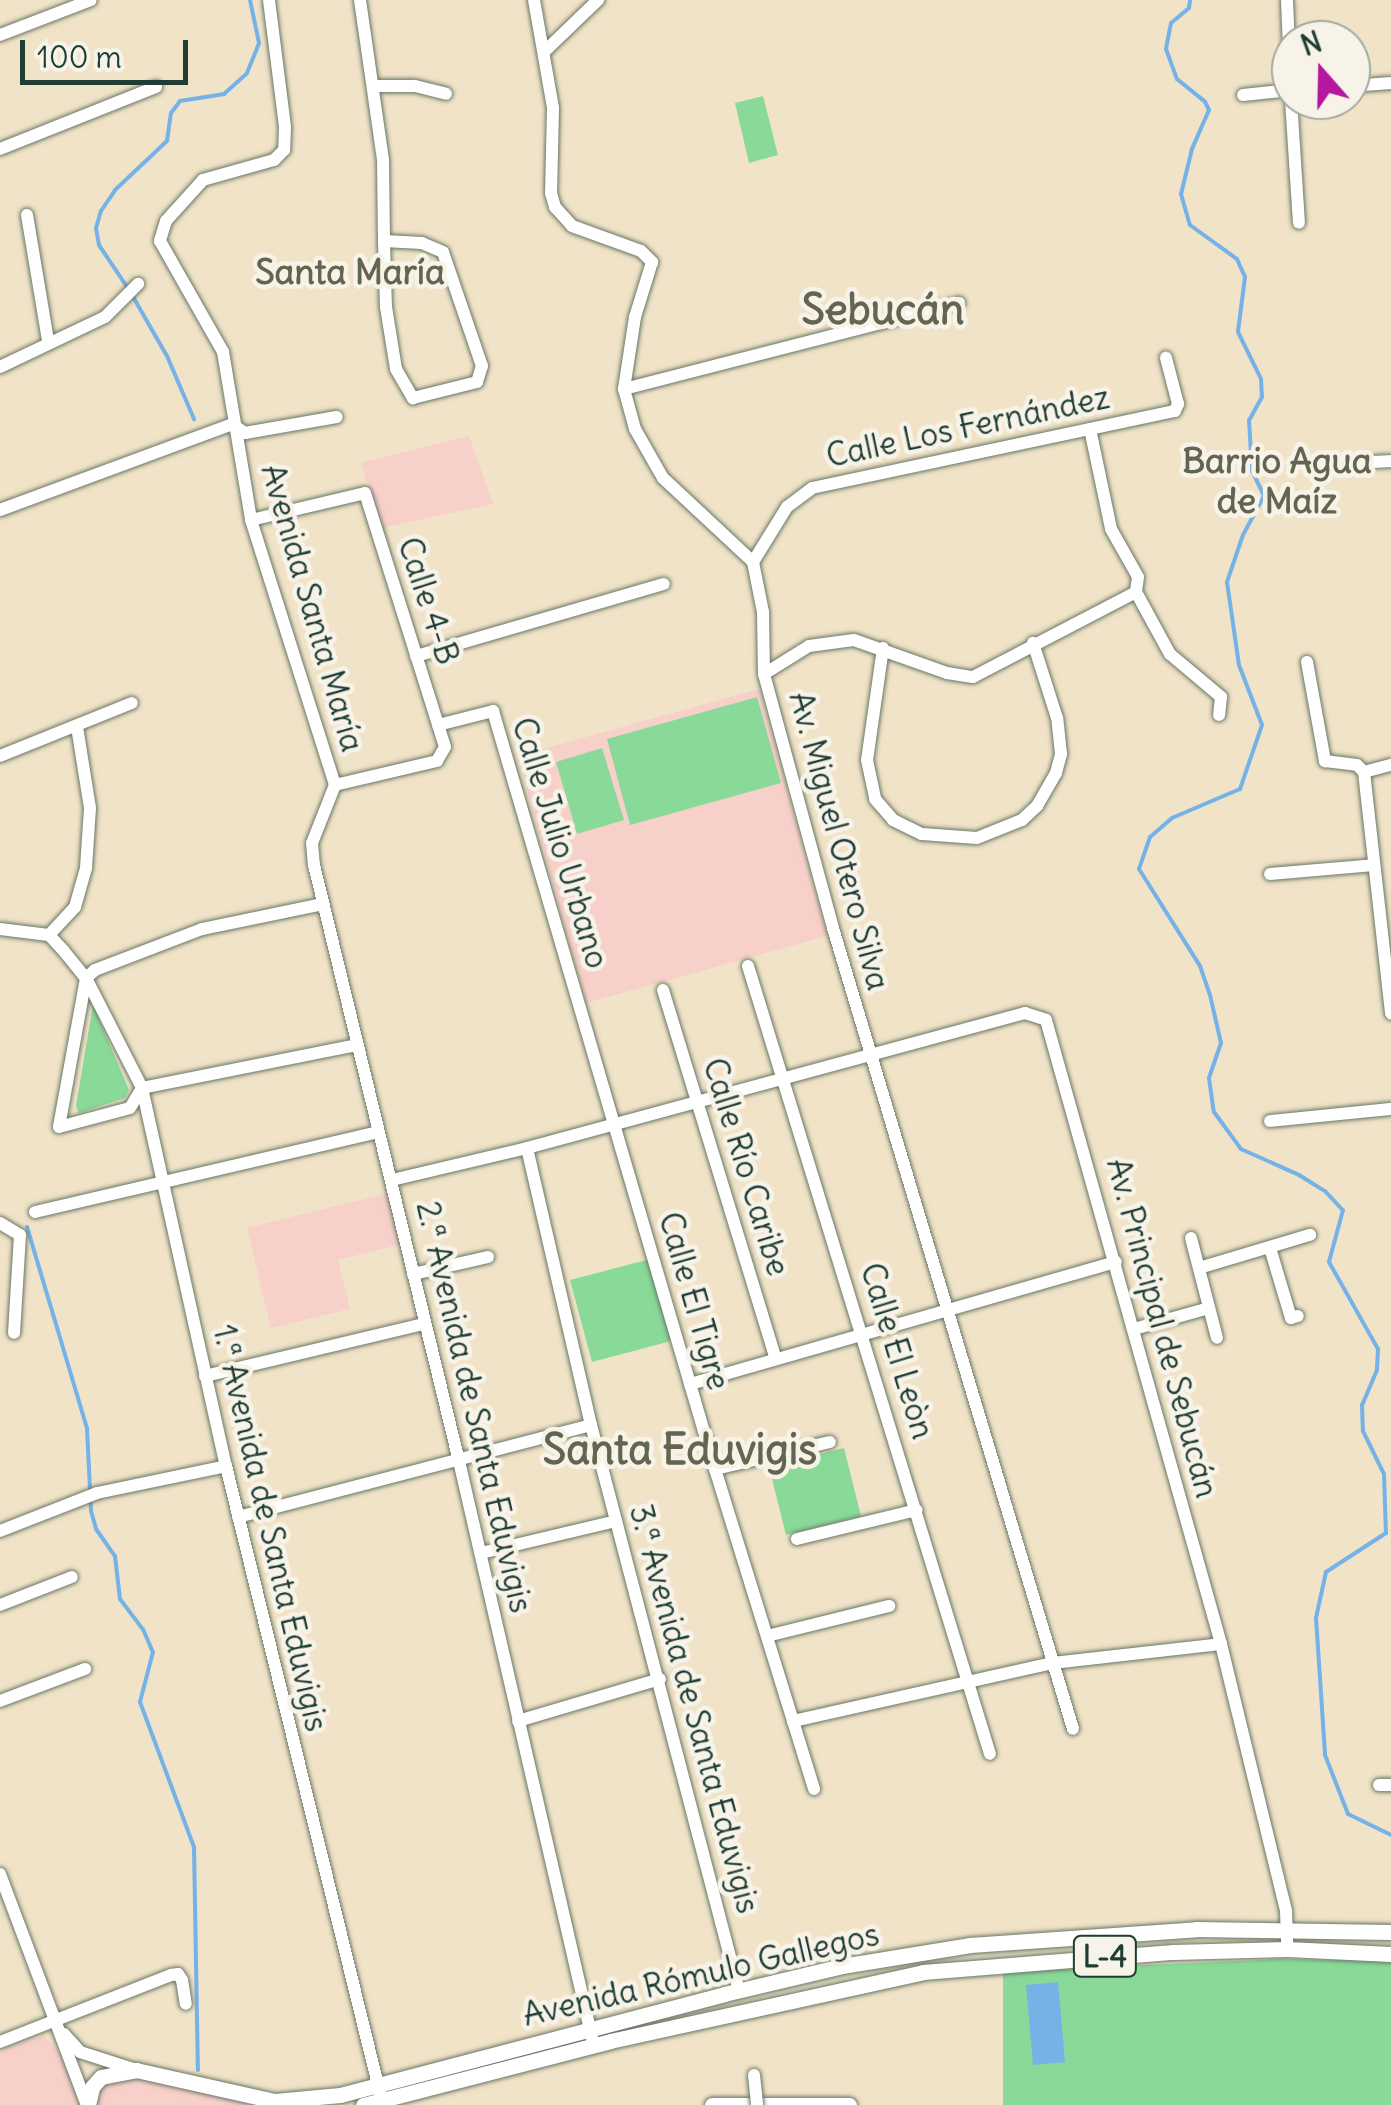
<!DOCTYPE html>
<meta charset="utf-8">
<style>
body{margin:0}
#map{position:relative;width:1391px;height:2105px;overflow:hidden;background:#f1e3c7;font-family:Delius,sans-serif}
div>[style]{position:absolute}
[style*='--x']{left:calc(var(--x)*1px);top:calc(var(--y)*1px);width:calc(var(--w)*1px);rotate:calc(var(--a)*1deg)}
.built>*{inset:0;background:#f7d0c9}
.green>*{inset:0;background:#89da99}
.water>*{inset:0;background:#75b2e7}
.stream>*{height:4px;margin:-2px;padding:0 2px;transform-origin:2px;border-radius:2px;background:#75b2e7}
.roads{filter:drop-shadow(0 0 2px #687767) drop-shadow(0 0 2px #687767)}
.minor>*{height:12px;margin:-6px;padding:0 6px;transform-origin:6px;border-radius:6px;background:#fff}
.major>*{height:15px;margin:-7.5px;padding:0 7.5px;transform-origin:7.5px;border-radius:7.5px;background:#fff}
.bridges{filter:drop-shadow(0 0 2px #687767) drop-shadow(0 0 2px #687767)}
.minor-bridge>*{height:12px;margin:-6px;padding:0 6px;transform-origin:6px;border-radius:6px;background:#fff}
span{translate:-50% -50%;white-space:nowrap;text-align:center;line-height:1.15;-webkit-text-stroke:9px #f7f3e8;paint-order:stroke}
.shield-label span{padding:2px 8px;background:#f7f3e8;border:2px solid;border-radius:8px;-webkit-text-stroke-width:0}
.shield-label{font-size:30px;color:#1f3d34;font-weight:700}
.street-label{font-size:32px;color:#1f3d34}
.neighbourhood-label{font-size:35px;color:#63654f;font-weight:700}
.district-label{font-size:42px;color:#63654f;font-weight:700}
.north{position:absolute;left:1271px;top:20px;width:100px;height:100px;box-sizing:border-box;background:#f7f3e8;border:2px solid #a1aaa0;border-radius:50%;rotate:340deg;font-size:28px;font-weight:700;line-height:40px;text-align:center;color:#1f3d34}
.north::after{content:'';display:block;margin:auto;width:35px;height:45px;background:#b5179e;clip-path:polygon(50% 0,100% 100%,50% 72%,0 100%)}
.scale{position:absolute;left:20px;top:40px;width:168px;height:45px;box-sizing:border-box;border:5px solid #1f3d34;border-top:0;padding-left:12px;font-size:30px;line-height:35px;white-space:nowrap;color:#1f3d34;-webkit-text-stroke:8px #f7f3e8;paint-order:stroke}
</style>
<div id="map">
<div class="built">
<div style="clip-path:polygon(469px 436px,493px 504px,381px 528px,361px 463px)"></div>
<div style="clip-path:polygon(759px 689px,827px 936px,586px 1003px,518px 756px)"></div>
<div style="clip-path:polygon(389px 1193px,402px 1244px,338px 1260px,350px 1309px,271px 1328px,247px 1228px)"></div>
<div style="clip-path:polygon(44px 2036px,60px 2053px,78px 2098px,128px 2073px,258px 2105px,0 2105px,0 2049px)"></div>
</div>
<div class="green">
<div style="clip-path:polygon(763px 96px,778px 155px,749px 163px,735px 103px)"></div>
<div style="clip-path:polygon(757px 697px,781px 783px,630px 825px,607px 739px)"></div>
<div style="clip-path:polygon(602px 748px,624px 820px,577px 834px,556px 762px)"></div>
<div style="clip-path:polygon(93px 1005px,129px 1090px,125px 1098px,79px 1113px,76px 1106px)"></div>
<div style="clip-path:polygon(654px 1258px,675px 1340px,592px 1362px,570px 1280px)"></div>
<div style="clip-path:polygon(844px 1448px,861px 1516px,786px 1535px,769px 1467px)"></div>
<div style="clip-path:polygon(1282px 1959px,1391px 1961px,1391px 2105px,1003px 2105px,1003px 1971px)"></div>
</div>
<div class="water">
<div style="clip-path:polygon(1058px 1982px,1065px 2062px,1033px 2065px,1026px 1985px)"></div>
</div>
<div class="stream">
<div style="--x:1190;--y:0;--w:8;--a:97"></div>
<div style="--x:1189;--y:8;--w:23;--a:140"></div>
<div style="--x:1171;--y:23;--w:26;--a:101"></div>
<div style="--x:1166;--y:49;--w:32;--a:70"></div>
<div style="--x:1177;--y:79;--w:36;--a:39"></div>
<div style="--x:1205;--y:102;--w:9;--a:63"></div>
<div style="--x:1209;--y:110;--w:43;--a:113.6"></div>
<div style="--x:1192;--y:149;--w:46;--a:103.7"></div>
<div style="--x:1181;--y:194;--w:32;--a:74"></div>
<div style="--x:1190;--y:225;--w:58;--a:35.9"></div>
<div style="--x:1237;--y:259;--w:20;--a:66"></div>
<div style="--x:1245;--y:277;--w:55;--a:97.3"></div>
<div style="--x:1238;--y:332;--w:52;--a:63.9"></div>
<div style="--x:1261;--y:379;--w:18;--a:87"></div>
<div style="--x:1262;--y:397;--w:26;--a:119"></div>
<div style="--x:1249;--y:420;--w:51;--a:86.6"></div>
<div style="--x:1252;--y:471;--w:28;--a:64"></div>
<div style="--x:1264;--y:496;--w:44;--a:118.3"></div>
<div style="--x:1243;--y:535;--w:50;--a:108.8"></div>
<div style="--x:1227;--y:582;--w:84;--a:81.8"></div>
<div style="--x:1239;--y:665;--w:64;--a:69"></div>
<div style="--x:1262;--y:725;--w:68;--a:109"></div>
<div style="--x:1240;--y:789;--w:74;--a:156.9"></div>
<div style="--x:1172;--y:818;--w:29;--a:139"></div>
<div style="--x:1150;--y:837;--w:34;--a:109"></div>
<div style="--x:1139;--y:869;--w:115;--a:57.8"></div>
<div style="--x:1200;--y:966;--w:31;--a:71"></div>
<div style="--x:1210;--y:995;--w:49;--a:77.1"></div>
<div style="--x:1221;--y:1043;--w:37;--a:109"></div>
<div style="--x:1209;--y:1078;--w:34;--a:82"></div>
<div style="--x:1214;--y:1112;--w:46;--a:53.9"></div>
<div style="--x:1241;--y:1149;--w:64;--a:24.1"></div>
<div style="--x:1299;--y:1175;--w:31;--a:32"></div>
<div style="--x:1325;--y:1191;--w:26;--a:47"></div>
<div style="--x:1343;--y:1210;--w:54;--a:105.1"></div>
<div style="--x:1329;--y:1262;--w:100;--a:60.6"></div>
<div style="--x:1378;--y:1349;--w:21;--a:93"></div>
<div style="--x:1377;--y:1370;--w:38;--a:113"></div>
<div style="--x:1362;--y:1405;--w:26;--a:88"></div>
<div style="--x:1363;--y:1431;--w:48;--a:64"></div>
<div style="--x:1384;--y:1474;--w:59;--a:88.1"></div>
<div style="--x:1386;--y:1533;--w:72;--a:147"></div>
<div style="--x:1326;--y:1572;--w:47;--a:102.3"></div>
<div style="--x:1316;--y:1618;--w:137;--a:86.2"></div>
<div style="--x:1325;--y:1755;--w:63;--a:68.7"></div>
<div style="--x:1348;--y:1814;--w:48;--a:26"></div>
<div style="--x:127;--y:287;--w:50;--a:-123.7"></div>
<div style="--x:99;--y:245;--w:17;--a:-100"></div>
<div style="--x:96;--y:228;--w:18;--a:-74"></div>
<div style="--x:101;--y:211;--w:25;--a:-56"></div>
<div style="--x:115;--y:190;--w:71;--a:-43.3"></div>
<div style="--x:167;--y:141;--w:28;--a:-82"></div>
<div style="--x:171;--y:113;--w:15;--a:-53"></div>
<div style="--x:180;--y:101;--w:45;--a:-9"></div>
<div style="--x:224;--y:94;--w:31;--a:-42"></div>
<div style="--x:247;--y:73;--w:32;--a:-68"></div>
<div style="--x:259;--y:43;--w:44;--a:-101.8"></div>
<div style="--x:132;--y:295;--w:70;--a:60.2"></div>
<div style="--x:167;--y:356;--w:69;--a:66.8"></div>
<div style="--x:27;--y:1227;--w:210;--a:73.4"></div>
<div style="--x:87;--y:1428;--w:83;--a:87.2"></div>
<div style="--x:91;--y:1511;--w:19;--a:74"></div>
<div style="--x:96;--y:1529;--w:33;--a:55"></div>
<div style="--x:115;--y:1556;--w:43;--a:83.4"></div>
<div style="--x:120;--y:1599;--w:38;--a:53"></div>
<div style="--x:143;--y:1629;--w:25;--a:67"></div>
<div style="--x:153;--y:1652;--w:52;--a:104.6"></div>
<div style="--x:140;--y:1702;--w:155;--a:69.6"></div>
<div style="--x:194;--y:1847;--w:223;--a:89"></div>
</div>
<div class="roads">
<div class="minor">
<div style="--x:269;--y:0;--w:128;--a:82.8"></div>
<div style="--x:285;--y:127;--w:23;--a:92"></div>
<div style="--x:284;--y:150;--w:14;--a:135"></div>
<div style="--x:274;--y:160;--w:74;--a:164.3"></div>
<div style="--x:203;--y:180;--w:55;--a:132.1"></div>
<div style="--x:166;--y:221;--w:21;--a:107"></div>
<div style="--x:160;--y:241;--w:128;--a:60.4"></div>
<div style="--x:223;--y:352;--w:170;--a:80.5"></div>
<div style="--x:251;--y:520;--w:278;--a:72.4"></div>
<div style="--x:360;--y:0;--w:162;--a:81.8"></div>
<div style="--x:383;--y:160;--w:81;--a:89.3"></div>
<div style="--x:384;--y:241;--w:66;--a:88.3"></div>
<div style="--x:386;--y:307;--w:63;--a:80.8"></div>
<div style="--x:396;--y:369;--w:34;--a:60"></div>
<div style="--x:413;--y:398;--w:66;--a:-14"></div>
<div style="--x:477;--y:382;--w:17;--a:-73"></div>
<div style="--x:482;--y:366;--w:120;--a:-108.9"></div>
<div style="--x:443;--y:252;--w:23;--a:-157"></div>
<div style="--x:422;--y:243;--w:38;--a:-177"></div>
<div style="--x:534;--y:0;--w:110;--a:80"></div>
<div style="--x:553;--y:108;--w:85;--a:91.3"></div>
<div style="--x:551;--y:193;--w:15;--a:74"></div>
<div style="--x:555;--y:207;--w:25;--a:48"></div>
<div style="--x:572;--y:226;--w:73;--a:19.9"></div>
<div style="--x:641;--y:251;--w:16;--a:45"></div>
<div style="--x:652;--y:262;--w:58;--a:107.2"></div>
<div style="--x:635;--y:317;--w:73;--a:98.7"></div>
<div style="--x:624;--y:389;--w:41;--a:74.6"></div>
<div style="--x:635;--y:429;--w:56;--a:60.3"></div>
<div style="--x:663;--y:478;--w:123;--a:43"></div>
<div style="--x:753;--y:562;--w:51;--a:78.7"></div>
<div style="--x:763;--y:612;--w:62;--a:89.1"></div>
<div style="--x:764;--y:674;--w:263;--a:74.8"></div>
<div style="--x:833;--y:928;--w:836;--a:73.32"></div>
<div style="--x:1287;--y:0;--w:97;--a:87.6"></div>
<div style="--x:0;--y:35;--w:97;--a:-21"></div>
<div style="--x:545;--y:51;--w:74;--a:-43.9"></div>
<div style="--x:375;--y:86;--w:40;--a:0"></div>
<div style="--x:415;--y:86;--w:32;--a:14"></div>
<div style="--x:1351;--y:86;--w:40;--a:-4.3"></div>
<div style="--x:1243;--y:95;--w:48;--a:-5.9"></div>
<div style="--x:1291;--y:100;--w:123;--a:86.3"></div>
<div style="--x:0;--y:149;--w:168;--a:-21.7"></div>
<div style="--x:27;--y:215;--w:128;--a:80.5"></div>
<div style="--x:0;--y:367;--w:116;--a:-25.5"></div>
<div style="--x:105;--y:317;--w:47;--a:-45"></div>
<div style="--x:624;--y:389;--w:346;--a:-14.4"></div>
<div style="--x:1090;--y:429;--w:102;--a:78.1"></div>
<div style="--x:1111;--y:529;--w:55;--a:60.6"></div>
<div style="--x:1138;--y:577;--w:15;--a:98"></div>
<div style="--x:1374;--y:462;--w:17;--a:-3"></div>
<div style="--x:0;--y:510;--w:247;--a:-20.3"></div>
<div style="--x:232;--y:424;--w:16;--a:35"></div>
<div style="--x:245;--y:433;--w:93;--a:-9.9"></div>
<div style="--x:251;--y:520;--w:117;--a:-13.3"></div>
<div style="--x:365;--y:493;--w:266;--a:72.5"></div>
<div style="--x:445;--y:747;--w:16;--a:120"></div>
<div style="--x:437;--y:761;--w:105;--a:166.8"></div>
<div style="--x:753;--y:562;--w:65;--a:-58.3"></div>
<div style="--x:787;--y:507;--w:31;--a:-37"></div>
<div style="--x:812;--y:488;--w:371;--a:-12"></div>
<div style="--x:1175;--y:411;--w:8;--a:-67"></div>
<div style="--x:1178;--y:404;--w:48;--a:-104.6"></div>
<div style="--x:1136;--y:592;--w:71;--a:61.3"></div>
<div style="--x:1170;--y:654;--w:67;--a:40.1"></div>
<div style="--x:1221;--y:697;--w:18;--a:96"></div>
<div style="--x:883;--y:648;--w:113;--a:98.1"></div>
<div style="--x:867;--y:760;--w:40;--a:78"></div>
<div style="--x:875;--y:799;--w:28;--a:49"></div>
<div style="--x:893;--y:820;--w:32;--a:26"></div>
<div style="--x:922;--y:834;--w:55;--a:4.2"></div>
<div style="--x:977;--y:838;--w:48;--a:-21.8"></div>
<div style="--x:1022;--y:820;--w:21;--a:-43"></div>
<div style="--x:1037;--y:806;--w:38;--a:-60"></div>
<div style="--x:1056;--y:773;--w:20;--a:-75"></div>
<div style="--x:1061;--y:754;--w:36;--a:-96"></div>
<div style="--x:1057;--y:718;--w:79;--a:-107.7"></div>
<div style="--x:416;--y:656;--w:258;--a:-16.2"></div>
<div style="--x:1307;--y:662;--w:101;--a:79.7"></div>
<div style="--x:1325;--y:761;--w:32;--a:7"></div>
<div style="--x:1357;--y:765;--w:10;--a:45"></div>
<div style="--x:764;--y:674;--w:53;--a:-31.9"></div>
<div style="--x:809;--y:646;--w:45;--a:-7.6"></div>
<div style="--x:854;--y:640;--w:99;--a:19.5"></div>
<div style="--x:947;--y:673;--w:26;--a:9"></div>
<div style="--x:973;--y:677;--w:184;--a:-27.5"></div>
<div style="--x:438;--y:725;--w:57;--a:-14.3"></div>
<div style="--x:493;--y:711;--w:790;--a:73.68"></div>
<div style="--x:715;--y:1469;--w:335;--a:72.8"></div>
<div style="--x:0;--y:756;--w:142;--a:-21.9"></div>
<div style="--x:1364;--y:772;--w:243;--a:83.6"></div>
<div style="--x:1364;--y:772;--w:28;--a:-15"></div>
<div style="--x:335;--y:785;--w:62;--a:111.6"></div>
<div style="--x:312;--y:843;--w:22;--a:85"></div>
<div style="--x:314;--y:865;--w:613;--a:76.33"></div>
<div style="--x:459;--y:1461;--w:592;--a:77.02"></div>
<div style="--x:1270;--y:874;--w:104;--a:-4.9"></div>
<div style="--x:323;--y:904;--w:124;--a:168.3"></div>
<div style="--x:202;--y:929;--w:115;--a:159"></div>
<div style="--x:95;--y:970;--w:12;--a:138"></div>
<div style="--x:86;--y:978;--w:151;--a:100.3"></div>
<div style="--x:59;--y:1127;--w:73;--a:-15"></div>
<div style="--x:130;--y:1108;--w:23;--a:-59"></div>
<div style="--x:142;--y:1088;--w:219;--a:-11.3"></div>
<div style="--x:0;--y:929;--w:49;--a:7"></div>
<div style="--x:49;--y:935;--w:21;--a:47"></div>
<div style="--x:63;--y:950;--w:36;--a:51"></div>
<div style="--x:86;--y:978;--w:123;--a:63"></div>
<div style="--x:142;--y:1088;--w:387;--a:77.5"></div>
<div style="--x:226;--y:1466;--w:646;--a:76.2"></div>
<div style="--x:49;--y:935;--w:38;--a:-47"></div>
<div style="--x:75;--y:907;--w:41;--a:-74.2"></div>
<div style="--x:86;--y:868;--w:60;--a:-86.2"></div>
<div style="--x:90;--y:808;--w:82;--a:-99.1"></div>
<div style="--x:748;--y:966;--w:824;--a:72.93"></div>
<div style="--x:663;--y:990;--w:386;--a:73"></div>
<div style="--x:1270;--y:1121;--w:122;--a:-5.7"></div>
<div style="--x:527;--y:1148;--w:284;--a:77"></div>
<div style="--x:591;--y:1425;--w:585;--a:75.35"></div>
<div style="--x:392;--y:1180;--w:139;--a:-13.3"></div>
<div style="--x:527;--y:1148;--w:516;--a:-15.17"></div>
<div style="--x:1025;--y:1013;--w:22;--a:18"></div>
<div style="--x:1046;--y:1020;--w:648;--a:74.33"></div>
<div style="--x:1221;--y:1644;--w:275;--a:76.3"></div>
<div style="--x:1286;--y:1911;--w:38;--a:88"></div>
<div style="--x:35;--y:1212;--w:352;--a:-13.1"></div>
<div style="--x:0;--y:1223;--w:23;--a:31"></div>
<div style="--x:20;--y:1235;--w:98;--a:93.5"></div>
<div style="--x:1191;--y:1238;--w:103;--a:75.4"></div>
<div style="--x:1270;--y:1248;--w:73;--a:73.3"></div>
<div style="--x:1291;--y:1318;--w:7;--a:-16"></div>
<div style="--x:1199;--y:1268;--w:116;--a:-16.6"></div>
<div style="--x:413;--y:1274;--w:77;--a:-12.8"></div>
<div style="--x:1134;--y:1329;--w:78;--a:-15.6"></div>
<div style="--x:205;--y:1376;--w:225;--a:-13.4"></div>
<div style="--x:690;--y:1384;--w:443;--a:-16"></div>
<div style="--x:715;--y:1469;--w:118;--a:-13.2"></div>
<div style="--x:238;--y:1517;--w:365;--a:-14.6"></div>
<div style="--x:0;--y:1531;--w:104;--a:-21.4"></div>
<div style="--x:97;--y:1493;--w:132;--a:-11.8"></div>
<div style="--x:797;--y:1539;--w:123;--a:-13.6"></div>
<div style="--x:481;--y:1553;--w:139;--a:-13.3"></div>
<div style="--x:0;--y:1605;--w:77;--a:-21.3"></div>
<div style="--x:767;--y:1636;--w:126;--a:-13.8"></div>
<div style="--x:0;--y:1701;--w:91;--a:-20.6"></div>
<div style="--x:518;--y:1721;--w:148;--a:-16.5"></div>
<div style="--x:793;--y:1721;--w:265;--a:-12.6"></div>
<div style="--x:1052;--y:1663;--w:170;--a:-6.4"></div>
<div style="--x:1379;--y:1785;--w:12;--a:0"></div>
<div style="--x:0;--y:1874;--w:247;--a:69.4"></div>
<div style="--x:64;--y:2034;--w:24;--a:48"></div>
<div style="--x:80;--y:2052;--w:59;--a:17.8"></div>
<div style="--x:0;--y:2042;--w:184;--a:-21.4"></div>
<div style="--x:171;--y:1975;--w:7;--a:-8"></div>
<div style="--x:178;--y:1974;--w:7;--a:56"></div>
<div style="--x:182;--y:1980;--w:24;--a:81"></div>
</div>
<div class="major">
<div style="--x:88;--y:2105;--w:18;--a:-77"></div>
<div style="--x:92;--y:2087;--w:13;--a:-48"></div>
<div style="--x:101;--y:2077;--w:36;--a:-11"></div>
<div style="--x:136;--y:2070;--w:142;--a:12.6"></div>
<div style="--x:275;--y:2101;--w:65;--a:-5.3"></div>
<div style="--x:340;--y:2095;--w:397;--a:-14.7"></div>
<div style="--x:724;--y:1994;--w:121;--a:-13.3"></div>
<div style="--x:842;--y:1966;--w:130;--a:-9.3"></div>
<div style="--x:970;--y:1945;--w:227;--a:-4"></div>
<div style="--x:1196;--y:1929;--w:195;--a:0.9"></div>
<div style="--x:363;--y:2105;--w:255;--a:-14.5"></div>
<div style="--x:610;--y:2041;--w:321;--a:-12.4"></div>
<div style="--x:923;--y:1972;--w:251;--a:-4.6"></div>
<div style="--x:1173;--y:1952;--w:114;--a:-1.5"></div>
<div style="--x:1287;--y:1949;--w:104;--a:2.8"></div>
<div style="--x:712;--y:2105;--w:137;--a:0"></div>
</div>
</div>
<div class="bridges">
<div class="minor-bridge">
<div style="--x:754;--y:2075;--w:30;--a:84"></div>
</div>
</div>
<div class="shield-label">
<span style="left:1105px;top:1956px">L-4</span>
</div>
<div class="street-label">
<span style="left:968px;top:427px;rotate:-12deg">Calle Los Fernández</span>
<span style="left:428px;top:601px;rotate:72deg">Calle 4-B</span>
<span style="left:312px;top:608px;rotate:74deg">Avenida Santa María</span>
<span style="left:839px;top:841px;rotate:75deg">Av. Miguel Otero Silva</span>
<span style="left:560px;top:843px;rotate:73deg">Calle Julio Urbano</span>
<span style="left:746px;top:1167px;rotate:73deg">Calle Río Caribe</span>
<span style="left:694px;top:1301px;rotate:74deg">Calle El Tigre</span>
<span style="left:1162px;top:1328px;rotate:75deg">Av. Principal de Sebucán</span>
<span style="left:897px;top:1351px;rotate:73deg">Calle El Leòn</span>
<span style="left:474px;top:1407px;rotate:77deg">2.ª Avenida de Santa Eduvigis</span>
<span style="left:270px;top:1528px;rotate:77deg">1.ª Avenida de Santa Eduvigis</span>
<span style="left:694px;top:1709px;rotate:75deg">3.ª Avenida de Santa Eduvigis</span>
<span style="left:701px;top:1975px;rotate:-13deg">Avenida Rómulo Gallegos</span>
</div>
<div class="neighbourhood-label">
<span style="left:350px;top:271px">Santa María</span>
<span style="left:1277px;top:480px">Barrio Agua<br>de Maíz</span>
</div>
<div class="district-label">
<span style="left:883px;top:309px">Sebucán</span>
<span style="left:680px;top:1449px">Santa Eduvigis</span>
</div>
<div class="north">N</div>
<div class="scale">100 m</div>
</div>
